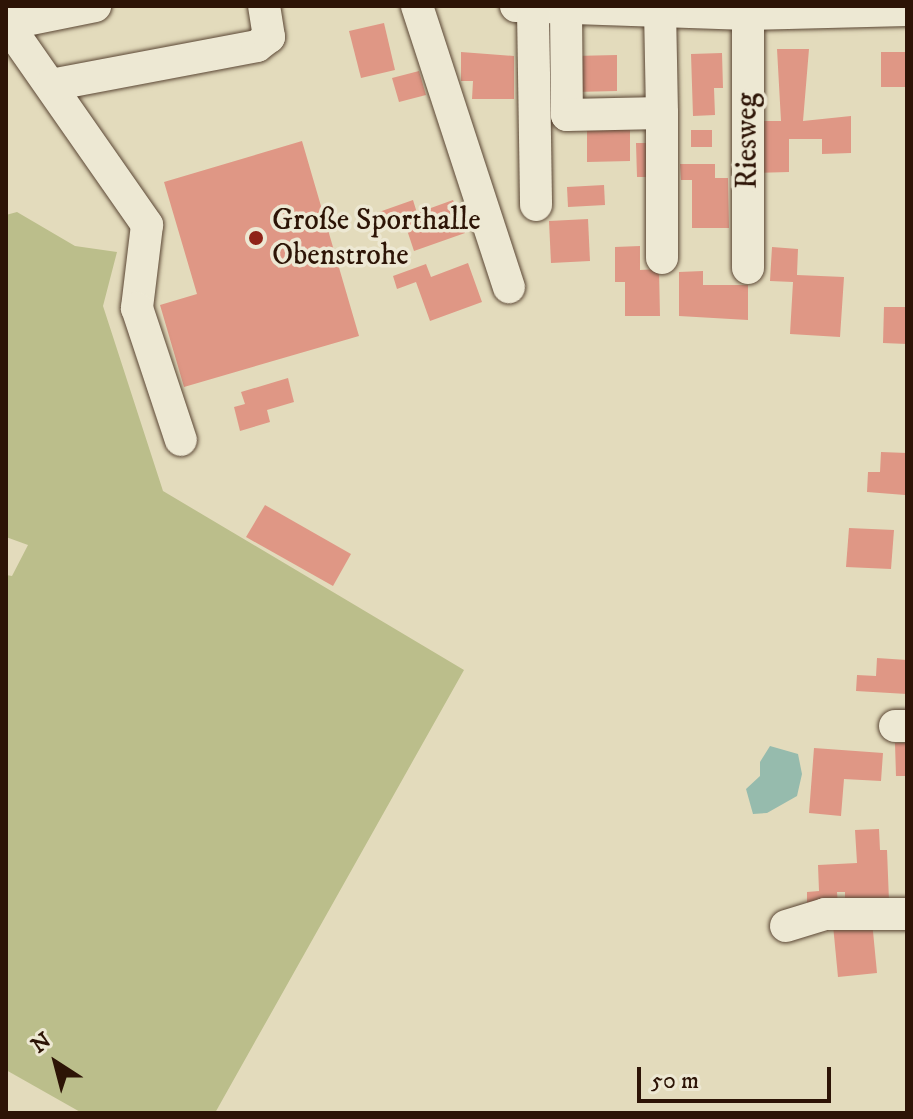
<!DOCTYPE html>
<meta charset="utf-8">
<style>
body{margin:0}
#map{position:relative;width:913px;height:1119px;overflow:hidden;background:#e3dbbc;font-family:"IM FELL DW Pica",serif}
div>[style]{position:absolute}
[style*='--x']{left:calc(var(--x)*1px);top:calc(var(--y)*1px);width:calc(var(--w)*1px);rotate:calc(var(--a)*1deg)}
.green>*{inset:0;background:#bbbe8b}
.water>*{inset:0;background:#96bbad}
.building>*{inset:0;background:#df9785}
.roads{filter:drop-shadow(0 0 2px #5a4634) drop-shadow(0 0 2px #5a4634)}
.minor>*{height:32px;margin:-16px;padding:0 16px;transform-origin:16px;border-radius:16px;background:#ede8d3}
.dots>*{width:22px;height:22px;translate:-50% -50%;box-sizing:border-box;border:4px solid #ede8d3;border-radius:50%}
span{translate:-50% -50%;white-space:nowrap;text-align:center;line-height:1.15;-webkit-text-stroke:7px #ede8d3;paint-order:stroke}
.street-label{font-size:30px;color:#2d1406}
.poi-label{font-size:30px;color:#2d1406}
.left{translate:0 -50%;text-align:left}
.frame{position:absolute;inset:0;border:8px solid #2d1406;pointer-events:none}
.north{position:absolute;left:16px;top:1023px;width:80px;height:80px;-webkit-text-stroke:6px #ede8d3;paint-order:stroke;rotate:324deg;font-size:22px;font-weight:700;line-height:32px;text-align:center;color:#2d1406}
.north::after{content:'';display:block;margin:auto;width:28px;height:36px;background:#2d1406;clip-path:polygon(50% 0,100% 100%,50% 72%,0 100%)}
.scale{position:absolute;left:637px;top:1067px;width:194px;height:36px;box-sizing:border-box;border:4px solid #2d1406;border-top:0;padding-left:10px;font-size:24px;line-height:28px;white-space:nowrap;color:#2d1406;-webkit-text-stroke:6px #ede8d3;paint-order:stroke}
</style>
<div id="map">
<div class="green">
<div style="clip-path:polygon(17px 212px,75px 246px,117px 252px,103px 306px,163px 491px,464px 670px,215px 1113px,82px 1113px,6px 1070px,6px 575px,12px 576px,28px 545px,6px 537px,6px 215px)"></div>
</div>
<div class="water">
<div style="clip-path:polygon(770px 746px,798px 754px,802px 774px,797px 796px,767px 813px,753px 814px,746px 789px,760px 776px,760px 762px)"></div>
</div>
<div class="building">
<div style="clip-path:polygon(384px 23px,395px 70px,361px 78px,349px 31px)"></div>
<div style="clip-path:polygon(777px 49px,809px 49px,803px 121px,851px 116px,851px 153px,822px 154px,822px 139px,789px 139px,789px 172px,758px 173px,758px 121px,781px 121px)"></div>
<div style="clip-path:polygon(461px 52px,514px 56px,514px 99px,472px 99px,473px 81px,461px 81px)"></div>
<div style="clip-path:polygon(881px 52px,907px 52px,907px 87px,881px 87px)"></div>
<div style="clip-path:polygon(722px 53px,723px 88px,714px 88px,715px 115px,693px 116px,691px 54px)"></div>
<div style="clip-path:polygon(617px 55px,617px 91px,574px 92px,573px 56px)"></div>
<div style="clip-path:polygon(419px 71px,426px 95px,399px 102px,392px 78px)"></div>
<div style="clip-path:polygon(630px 125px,630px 161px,587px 162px,587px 126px)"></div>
<div style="clip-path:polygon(691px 130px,712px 130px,712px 147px,691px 147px)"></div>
<div style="clip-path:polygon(302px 141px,359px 336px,184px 387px,160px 305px,197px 294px,164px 182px)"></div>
<div style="clip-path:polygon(636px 143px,654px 143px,654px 177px,637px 177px)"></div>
<div style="clip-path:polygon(680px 164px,715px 164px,715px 178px,728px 178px,729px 228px,692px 228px,692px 180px,681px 180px)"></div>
<div style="clip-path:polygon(604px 185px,605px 205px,568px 207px,567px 187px)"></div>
<div style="clip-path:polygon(413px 200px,417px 213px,453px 200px,465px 233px,414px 251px,403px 218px,384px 225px,379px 212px)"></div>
<div style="clip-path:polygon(588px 219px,590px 261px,551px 263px,549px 221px)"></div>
<div style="clip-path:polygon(640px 246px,640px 270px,659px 269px,660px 316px,625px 316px,625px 282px,615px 282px,615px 247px)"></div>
<div style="clip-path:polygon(772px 247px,798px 249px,797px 275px,844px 277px,840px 337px,790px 334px,793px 282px,770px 281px)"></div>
<div style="clip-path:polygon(468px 263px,482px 302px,430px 321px,416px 282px,397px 289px,393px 276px,426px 264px,431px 277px)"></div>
<div style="clip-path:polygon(703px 271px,703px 285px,748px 285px,748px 320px,679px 316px,679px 272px)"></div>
<div style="clip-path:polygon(884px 307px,907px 307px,907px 344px,883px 343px)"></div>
<div style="clip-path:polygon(288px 378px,294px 402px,267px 410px,270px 422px,240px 431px,234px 407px,245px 404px,241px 392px)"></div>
<div style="clip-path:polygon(881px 452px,907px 453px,905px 495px,867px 492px,868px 472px,880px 472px)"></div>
<div style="clip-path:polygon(265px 505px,351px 554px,333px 586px,246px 537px)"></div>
<div style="clip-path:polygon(849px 528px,894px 530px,891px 569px,846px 567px)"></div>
<div style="clip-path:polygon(877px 658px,907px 660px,907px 694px,856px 691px,857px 675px,876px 676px)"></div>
<div style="clip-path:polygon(895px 743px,907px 743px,907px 776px,896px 776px)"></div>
<div style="clip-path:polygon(814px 748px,883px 753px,881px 781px,844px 779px,841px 816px,809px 813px)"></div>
<div style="clip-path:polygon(879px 829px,880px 850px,887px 850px,889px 901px,845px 903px,845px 892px,837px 892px,838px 905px,807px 907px,807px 892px,819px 891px,818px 865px,857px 863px,855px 830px)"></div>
<div style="clip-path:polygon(872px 921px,877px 973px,838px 977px,833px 925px)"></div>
</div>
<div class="roads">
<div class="minor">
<div style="--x:417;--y:6;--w:296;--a:71.9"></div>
<div style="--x:516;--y:6;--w:232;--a:2"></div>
<div style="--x:748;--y:14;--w:159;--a:-1.4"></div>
<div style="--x:566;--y:9;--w:106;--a:89.5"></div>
<div style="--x:567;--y:115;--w:95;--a:-1.2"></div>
<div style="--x:662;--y:113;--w:100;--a:-91.1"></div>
<div style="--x:533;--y:10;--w:195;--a:89.1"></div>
<div style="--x:6;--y:24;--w:91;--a:-11.4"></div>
<div style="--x:7;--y:24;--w:245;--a:55.1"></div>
<div style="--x:147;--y:225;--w:84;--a:96.9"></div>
<div style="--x:137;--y:308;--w:139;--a:71.6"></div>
<div style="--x:51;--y:85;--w:210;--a:-10.7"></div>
<div style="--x:257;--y:46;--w:15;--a:-37"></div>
<div style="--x:269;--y:37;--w:31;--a:-99"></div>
<div style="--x:662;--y:113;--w:145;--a:90"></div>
<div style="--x:748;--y:268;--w:254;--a:-90"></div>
<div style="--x:895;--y:726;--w:12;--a:0"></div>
<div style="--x:786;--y:926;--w:41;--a:-17.1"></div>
<div style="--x:825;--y:914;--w:82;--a:0"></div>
</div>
</div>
<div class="dots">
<div style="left:256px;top:238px;background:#8f2418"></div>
</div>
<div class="street-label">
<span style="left:748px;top:141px;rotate:-90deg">Riesweg</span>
</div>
<div class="poi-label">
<span class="left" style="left:272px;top:238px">Große Sporthalle<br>Obenstrohe</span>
</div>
<div class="frame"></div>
<div class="north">N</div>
<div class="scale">50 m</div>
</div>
